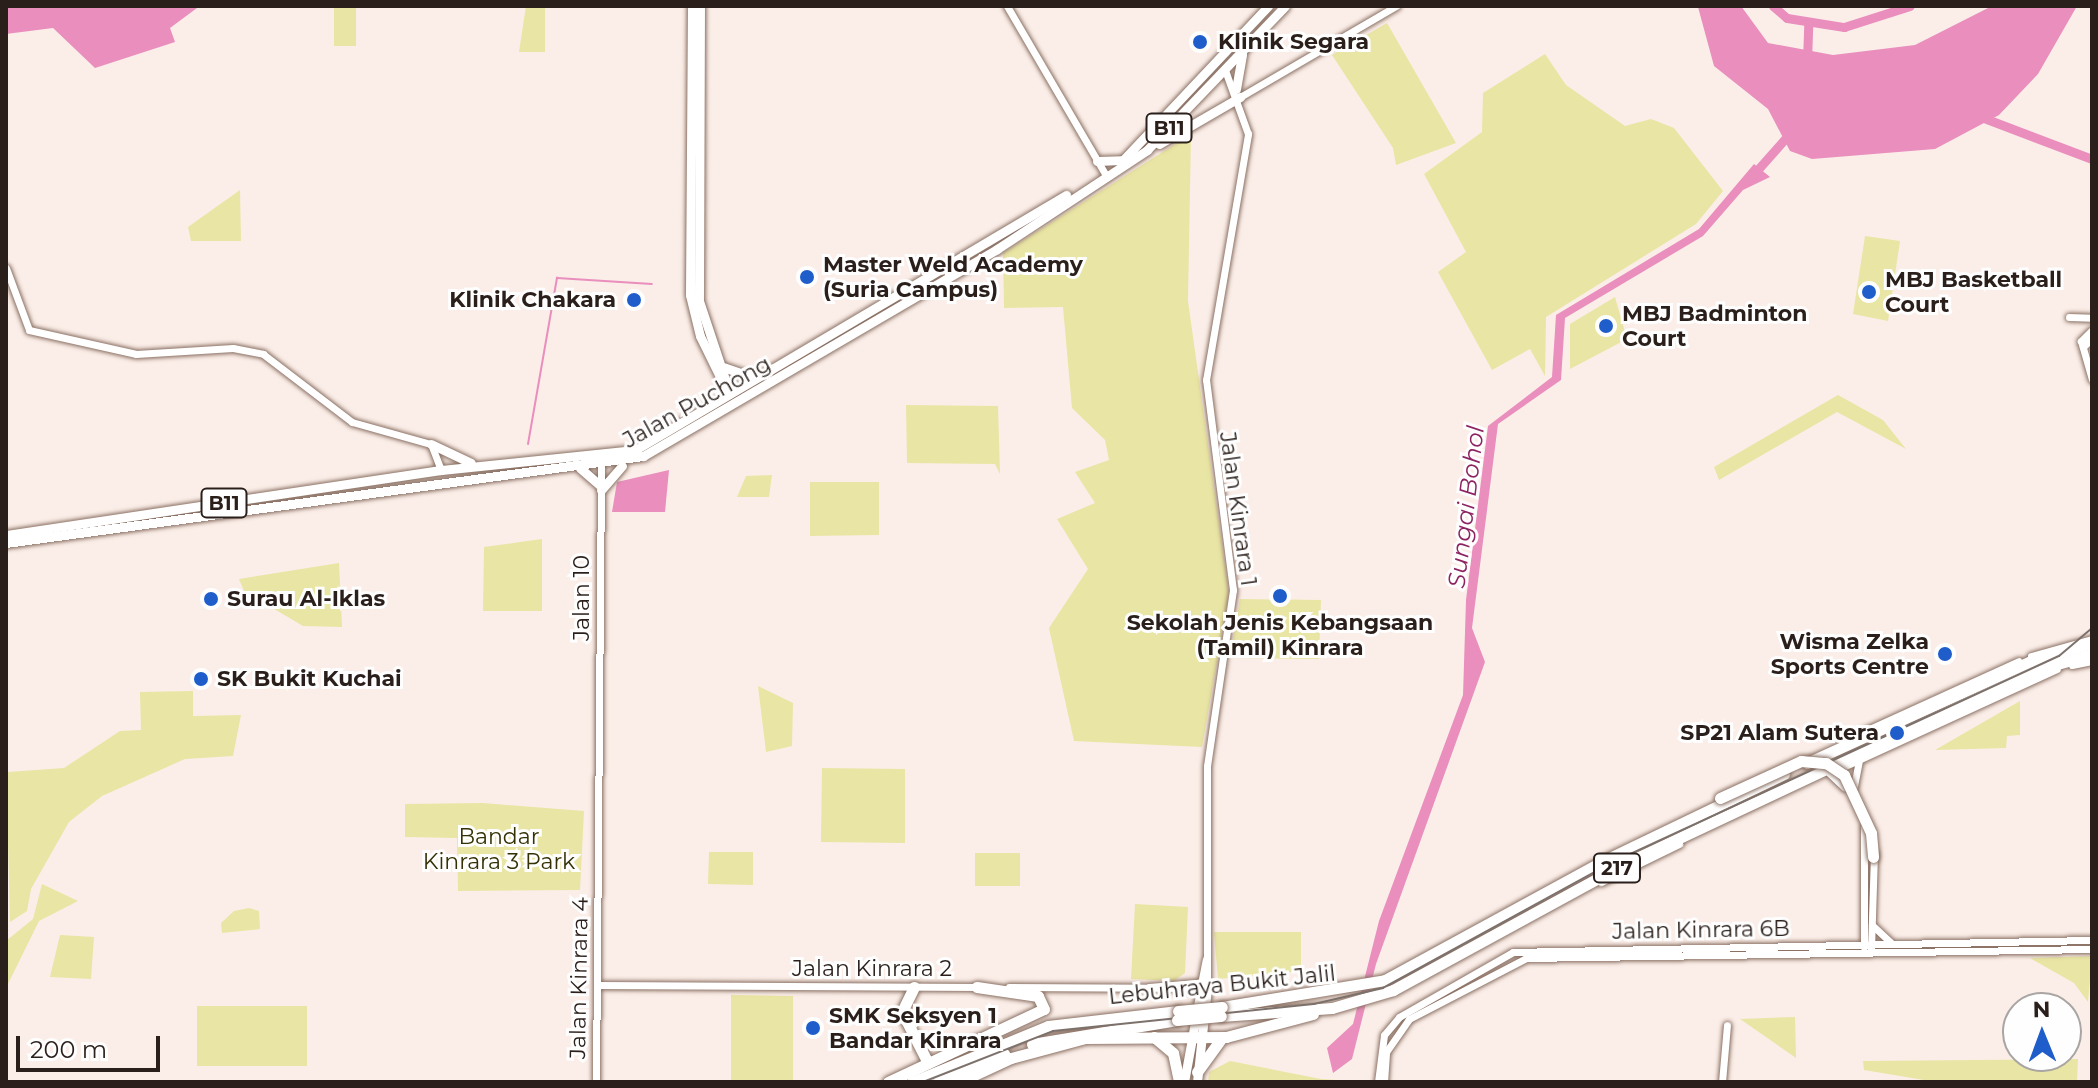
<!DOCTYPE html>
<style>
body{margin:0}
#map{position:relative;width:2098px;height:1088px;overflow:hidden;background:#fbeee8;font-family:Montserrat,sans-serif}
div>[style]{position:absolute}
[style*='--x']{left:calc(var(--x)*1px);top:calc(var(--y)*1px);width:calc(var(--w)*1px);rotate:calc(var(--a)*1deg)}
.green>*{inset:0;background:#e9e5a4}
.water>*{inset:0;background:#e98ebd}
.stream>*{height:2px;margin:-1px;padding:0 1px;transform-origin:1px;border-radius:1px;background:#e98ebd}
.river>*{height:9px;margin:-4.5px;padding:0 4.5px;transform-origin:4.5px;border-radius:4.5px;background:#e98ebd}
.roads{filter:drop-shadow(0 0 2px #8a7063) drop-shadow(0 0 2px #8a7063)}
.minor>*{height:7px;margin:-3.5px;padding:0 3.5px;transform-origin:3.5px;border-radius:3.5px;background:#fff}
.major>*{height:9px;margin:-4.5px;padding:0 4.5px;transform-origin:4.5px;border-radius:4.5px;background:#fff}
.highway>*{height:11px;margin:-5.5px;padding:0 5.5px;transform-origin:5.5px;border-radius:5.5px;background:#fff}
.tram>*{height:2px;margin:-1px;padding:0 1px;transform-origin:1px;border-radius:1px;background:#7d716c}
.bridges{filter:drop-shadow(0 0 2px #8a7063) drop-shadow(0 0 2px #8a7063)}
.highway-bridge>*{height:11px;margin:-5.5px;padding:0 5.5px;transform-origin:5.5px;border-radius:5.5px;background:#fff}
.dots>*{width:22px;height:22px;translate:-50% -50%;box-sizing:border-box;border:4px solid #fefefe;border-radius:50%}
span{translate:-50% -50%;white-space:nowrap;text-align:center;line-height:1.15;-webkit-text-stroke:6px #fefefe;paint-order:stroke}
.shield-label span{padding:2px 6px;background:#fefefe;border:2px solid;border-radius:6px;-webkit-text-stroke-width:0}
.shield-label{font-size:20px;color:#2a1f1a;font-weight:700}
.poi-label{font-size:22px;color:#2a1f1a;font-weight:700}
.left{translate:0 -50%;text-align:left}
.right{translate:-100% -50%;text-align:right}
.street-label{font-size:22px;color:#2a1f1a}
.park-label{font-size:22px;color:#353104}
.water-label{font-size:24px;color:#8c2362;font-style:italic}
.frame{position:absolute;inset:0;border:8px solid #2a1f1a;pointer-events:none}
.north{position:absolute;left:2002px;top:992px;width:80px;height:80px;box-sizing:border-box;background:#fefefe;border:2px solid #a9a5a3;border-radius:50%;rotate:359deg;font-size:22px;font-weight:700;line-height:32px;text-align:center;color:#2a1f1a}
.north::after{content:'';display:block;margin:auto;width:28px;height:36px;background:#1f5eca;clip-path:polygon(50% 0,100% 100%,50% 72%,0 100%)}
.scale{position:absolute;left:16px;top:1036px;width:144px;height:36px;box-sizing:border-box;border:4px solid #2a1f1a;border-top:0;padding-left:10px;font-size:24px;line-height:28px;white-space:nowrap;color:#2a1f1a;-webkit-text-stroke:6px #fefefe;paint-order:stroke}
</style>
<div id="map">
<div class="green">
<div style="clip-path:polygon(334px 6px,356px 6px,356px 46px,334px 46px)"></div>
<div style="clip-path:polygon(526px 6px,545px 6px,545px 52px,519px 52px)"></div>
<div style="clip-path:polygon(1387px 23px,1456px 143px,1396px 165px,1393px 148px,1332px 55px)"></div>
<div style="clip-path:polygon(1545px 54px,1566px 85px,1625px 126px,1651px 119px,1674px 128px,1723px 191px,1696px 224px,1546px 317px,1545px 376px,1530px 349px,1492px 370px,1438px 272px,1466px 252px,1424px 174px,1482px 132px,1483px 93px)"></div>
<div style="clip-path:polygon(1191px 134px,1188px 301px,1229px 594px,1202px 747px,1074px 741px,1049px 628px,1088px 569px,1057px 519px,1095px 503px,1075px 472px,1109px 460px,1105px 440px,1072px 408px,1063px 307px,1004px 308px,1003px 253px)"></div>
<div style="clip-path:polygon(240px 190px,241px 241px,191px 241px,188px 227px)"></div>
<div style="clip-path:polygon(1865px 236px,1900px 241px,1888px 321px,1853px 314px)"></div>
<div style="clip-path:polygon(1615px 297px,1627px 339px,1570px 369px,1570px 324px)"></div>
<div style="clip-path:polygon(1838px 395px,1883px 420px,1906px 449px,1837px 412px,1719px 480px,1714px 467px)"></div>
<div style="clip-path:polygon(906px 405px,998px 406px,1000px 474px,995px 464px,907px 463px)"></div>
<div style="clip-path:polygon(772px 475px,769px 497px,737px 497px,746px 476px)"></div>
<div style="clip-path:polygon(810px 482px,879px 482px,879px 535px,810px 536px)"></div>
<div style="clip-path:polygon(542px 539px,542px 611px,483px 611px,484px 547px)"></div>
<div style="clip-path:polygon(339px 563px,342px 627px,303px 626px,244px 591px,239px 579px)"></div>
<div style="clip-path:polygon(1240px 599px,1321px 600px,1319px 659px,1230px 658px)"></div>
<div style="clip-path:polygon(758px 686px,793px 703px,792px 746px,766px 752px)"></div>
<div style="clip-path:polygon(193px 691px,193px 716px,241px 715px,233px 756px,185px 759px,102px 796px,69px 822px,31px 889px,27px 911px,10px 922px,6px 764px,8px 772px,64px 768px,120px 731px,141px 730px,140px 692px)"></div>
<div style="clip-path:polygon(2020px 701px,2020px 735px,2007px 736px,2006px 748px,1935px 750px)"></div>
<div style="clip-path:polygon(822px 768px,905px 769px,905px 843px,821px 842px)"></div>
<div style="clip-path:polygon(483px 803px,584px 811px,580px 890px,458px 891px,457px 838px,405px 837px,405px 804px)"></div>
<div style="clip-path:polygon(709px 852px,753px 852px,753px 885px,708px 884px)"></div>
<div style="clip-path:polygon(975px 853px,1020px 853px,1020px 886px,975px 886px)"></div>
<div style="clip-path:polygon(42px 884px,78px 901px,39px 921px,6px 988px,6px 941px,33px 919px)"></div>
<div style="clip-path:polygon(1135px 904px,1188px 907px,1185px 973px,1174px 981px,1131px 979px)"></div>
<div style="clip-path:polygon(249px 908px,259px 911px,260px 929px,222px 933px,221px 923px,234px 911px)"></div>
<div style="clip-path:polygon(1214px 932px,1301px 932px,1301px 971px,1218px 979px)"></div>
<div style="clip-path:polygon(60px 935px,94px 937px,91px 979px,50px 977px)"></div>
<div style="clip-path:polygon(2092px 956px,2088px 1002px,2074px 983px,2030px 958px)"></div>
<div style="clip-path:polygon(731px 995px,793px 996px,793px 1082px,731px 1082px)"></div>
<div style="clip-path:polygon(197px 1006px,307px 1006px,307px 1066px,197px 1066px)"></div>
<div style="clip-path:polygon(1795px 1017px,1796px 1058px,1740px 1019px)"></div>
<div style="clip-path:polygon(2078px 1059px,2077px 1082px,1936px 1082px,1864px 1070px,1863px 1061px)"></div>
<div style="clip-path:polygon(1230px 1061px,1321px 1079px,1370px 1082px,1208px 1082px,1209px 1072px)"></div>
</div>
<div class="water">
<div style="clip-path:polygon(6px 6px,197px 6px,197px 8px,170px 28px,175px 42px,95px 68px,53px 28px,6px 34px)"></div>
<div style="clip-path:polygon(1741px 6px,1768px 43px,1833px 55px,1915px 45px,1992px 6px,2077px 6px,2038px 74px,1999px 115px,1935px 149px,1812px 159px,1790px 151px,1768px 109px,1714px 66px,1698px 7px)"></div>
<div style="clip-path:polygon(1754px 164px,1770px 177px,1743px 190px,1703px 236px,1565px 318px,1561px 380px,1498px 424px,1472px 628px,1485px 662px,1376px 964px,1352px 1059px,1333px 1073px,1327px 1048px,1353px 1024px,1379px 921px,1463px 695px,1466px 600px,1488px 426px,1552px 377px,1556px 315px,1699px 229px)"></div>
<div style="clip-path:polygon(669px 470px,665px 512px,612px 512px,617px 482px)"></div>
</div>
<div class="stream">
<div style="--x:528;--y:444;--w:169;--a:-80.1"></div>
<div style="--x:557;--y:278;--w:95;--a:3.6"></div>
</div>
<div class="river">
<div style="--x:1773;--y:6;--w:18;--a:41"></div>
<div style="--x:1787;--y:18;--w:58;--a:9"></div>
<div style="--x:1844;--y:27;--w:69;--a:-17.7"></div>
<div style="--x:1807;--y:61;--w:38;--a:-88"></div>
<div style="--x:1976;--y:115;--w:124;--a:20.8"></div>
<div style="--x:1752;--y:176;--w:57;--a:-48.5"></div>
</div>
<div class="roads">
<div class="minor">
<div style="--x:1007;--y:6;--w:198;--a:59.7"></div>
<div style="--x:1240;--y:97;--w:181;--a:-30.3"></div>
<div style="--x:6;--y:268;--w:66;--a:69.6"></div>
<div style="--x:29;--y:330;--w:110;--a:12.6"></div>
<div style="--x:136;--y:354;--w:97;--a:-3.5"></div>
<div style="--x:233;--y:348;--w:31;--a:11"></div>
<div style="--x:263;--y:354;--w:112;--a:37.4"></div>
<div style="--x:352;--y:422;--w:82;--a:15.6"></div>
<div style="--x:431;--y:444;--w:28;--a:69"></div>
<div style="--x:2069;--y:317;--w:23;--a:2"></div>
<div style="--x:2092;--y:330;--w:16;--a:135"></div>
<div style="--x:2081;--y:341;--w:40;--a:74"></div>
<div style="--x:2083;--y:347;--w:13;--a:-45"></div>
<div style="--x:2031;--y:656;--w:63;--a:-15.6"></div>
<div style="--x:2072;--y:665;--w:20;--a:-11"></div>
<div style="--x:1852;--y:737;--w:183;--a:-24.5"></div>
<div style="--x:1843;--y:767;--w:235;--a:-24.6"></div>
<div style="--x:1829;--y:773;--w:21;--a:43"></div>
<div style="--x:1854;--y:786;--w:25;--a:-79"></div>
<div style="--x:1864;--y:827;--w:120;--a:90"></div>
<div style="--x:1601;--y:882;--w:87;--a:-26"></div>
<div style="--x:1872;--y:925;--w:26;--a:43"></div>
<div style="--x:1871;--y:949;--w:96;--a:-88.2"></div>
<div style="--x:1201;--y:984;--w:25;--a:-79"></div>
<div style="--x:597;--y:985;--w:383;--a:0.3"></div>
<div style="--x:1009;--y:987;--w:198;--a:0.3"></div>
<div style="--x:1207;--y:988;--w:222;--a:-90"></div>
<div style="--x:1207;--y:766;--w:178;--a:-81.6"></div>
<div style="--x:1233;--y:590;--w:212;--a:-97.3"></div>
<div style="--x:1206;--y:380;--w:250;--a:-80.3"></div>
<div style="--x:1248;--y:134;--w:68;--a:-109.8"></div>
<div style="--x:1149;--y:987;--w:59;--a:-4.8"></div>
<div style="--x:596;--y:1082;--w:616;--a:-89.53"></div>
<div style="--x:1378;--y:1082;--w:47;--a:-82.7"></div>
<div style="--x:1384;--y:1035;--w:23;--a:-50"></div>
<div style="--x:1399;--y:1017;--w:131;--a:-29.7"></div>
<div style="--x:1513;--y:952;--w:579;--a:-1.19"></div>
<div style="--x:1384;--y:1082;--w:30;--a:-86"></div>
<div style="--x:1386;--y:1052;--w:40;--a:-55.1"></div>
<div style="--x:1409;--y:1019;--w:132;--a:-27.5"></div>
<div style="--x:1526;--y:958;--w:566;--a:-0.91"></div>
<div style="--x:1722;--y:1082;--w:57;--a:-85"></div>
</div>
<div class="major">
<div style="--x:692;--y:6;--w:289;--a:90.4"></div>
<div style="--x:690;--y:295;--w:42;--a:76.3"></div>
<div style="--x:700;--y:336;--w:64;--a:63.8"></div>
<div style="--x:700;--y:6;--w:295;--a:90.2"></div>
<div style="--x:699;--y:301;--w:85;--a:71.6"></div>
<div style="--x:1236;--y:89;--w:35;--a:-80"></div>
<div style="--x:1159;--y:144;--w:94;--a:-30.1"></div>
<div style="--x:1123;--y:160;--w:212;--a:-46.7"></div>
<div style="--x:1097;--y:161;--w:25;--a:-2"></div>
<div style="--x:723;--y:367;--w:31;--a:19"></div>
<div style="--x:431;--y:444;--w:44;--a:25.4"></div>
<div style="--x:580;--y:468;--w:28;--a:41"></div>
<div style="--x:601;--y:490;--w:32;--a:-49"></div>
<div style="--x:6;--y:535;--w:440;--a:-8.5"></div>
<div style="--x:441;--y:470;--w:195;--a:-5.9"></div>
<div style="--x:635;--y:450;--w:501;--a:-30.61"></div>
<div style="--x:6;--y:543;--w:643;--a:-7.78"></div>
<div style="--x:643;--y:456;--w:410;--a:-30.3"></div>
<div style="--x:997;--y:249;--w:180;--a:-33.4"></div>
<div style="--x:1147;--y:150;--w:199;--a:-46.2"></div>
<div style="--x:1184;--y:1082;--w:95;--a:-79.6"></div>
<div style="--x:1197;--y:1082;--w:95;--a:-83.9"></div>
</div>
<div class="highway">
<div style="--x:1807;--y:763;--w:246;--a:-24.5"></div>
<div style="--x:2031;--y:661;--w:64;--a:-16.4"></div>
<div style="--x:914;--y:987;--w:28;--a:116"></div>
<div style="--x:902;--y:1012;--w:57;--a:63"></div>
<div style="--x:1222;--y:1007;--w:165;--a:-9.4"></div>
<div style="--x:1385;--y:980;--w:246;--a:-28.6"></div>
<div style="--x:1601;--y:862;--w:203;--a:-25.7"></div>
<div style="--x:1221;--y:1016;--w:111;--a:-4.1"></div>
<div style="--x:1332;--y:1008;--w:64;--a:-16.4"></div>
<div style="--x:1393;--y:990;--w:261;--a:-28.6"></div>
<div style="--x:1622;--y:865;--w:459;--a:-25.2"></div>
<div style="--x:2037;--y:670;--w:57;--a:-16.2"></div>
<div style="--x:1154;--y:1037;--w:25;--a:40"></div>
<div style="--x:1173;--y:1053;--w:30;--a:78"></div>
<div style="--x:1032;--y:1044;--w:147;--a:-9.4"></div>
<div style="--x:1197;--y:1072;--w:41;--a:-54"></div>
<div style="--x:888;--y:1082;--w:172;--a:-25.1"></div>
<div style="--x:1044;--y:1009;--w:14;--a:-115"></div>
<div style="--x:1038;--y:996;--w:62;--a:-171.6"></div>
<div style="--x:912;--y:1082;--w:147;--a:-22.4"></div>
<div style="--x:1048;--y:1026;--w:131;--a:-6.6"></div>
<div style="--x:938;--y:1082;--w:72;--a:-23"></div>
<div style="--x:959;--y:1082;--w:57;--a:-24.8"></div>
<div style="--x:1011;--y:1058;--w:77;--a:-15.1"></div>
<div style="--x:1085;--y:1038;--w:141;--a:-0.4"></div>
<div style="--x:1226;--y:1037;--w:90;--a:-14.8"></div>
</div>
</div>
<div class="tram">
<div style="--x:923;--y:1082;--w:140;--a:-21.4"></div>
<div style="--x:1053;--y:1031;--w:262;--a:-5.9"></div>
<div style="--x:1314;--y:1004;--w:71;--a:-13.1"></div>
<div style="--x:1383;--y:988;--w:264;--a:-28.7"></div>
<div style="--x:1615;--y:861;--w:489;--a:-24.8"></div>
<div style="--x:2059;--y:656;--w:43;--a:-40.3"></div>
</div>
<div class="bridges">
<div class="highway-bridge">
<div style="--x:1720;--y:798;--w:89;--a:-24.6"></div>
<div style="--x:1801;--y:761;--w:25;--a:5"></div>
<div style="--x:1826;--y:763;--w:22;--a:34"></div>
<div style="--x:1844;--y:775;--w:64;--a:65"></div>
<div style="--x:1871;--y:833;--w:24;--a:85"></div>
<div style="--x:1178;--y:1011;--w:44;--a:-5.2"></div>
<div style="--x:1177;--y:1020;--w:44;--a:-5.2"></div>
</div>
</div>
<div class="dots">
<div style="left:1200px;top:42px;background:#1f5eca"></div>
<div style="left:807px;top:277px;background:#1f5eca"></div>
<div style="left:1869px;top:292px;background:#1f5eca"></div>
<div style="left:634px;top:300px;background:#1f5eca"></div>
<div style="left:1606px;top:326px;background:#1f5eca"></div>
<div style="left:1280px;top:596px;background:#1f5eca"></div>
<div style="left:211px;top:599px;background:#1f5eca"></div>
<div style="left:1945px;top:654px;background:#1f5eca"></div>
<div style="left:201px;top:679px;background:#1f5eca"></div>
<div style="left:1897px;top:733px;background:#1f5eca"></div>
<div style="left:813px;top:1028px;background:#1f5eca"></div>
</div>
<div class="shield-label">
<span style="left:1169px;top:128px">B11</span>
<span style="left:224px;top:503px">B11</span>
<span style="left:1617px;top:868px">217</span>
</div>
<div class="poi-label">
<span class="left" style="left:1218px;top:42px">Klinik Segara</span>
<span class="left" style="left:823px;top:277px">Master Weld Academy<br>(Suria Campus)</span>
<span class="left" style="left:1885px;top:292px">MBJ Basketball<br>Court</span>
<span class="right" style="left:616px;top:300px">Klinik Chakara</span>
<span class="left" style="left:1622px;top:326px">MBJ Badminton<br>Court</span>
<span class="left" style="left:227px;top:599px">Surau Al-Iklas</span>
<span style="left:1280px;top:635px">Sekolah Jenis Kebangsaan<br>(Tamil) Kinrara</span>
<span class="right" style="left:1929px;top:654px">Wisma Zelka<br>Sports Centre</span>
<span class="left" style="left:217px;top:679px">SK Bukit Kuchai</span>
<span class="right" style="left:1879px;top:733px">SP21 Alam Sutera</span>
<span class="left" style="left:829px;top:1028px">SMK Seksyen 1<br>Bandar Kinrara</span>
</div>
<div class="street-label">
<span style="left:697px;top:402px;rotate:-29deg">Jalan Puchong</span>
<span style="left:1238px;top:509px;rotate:82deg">Jalan Kinrara 1</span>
<span style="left:582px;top:598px;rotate:-90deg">Jalan 10</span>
<span style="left:1701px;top:930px;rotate:-1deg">Jalan Kinrara 6B</span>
<span style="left:872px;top:969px">Jalan Kinrara 2</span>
<span style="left:579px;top:978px;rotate:-89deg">Jalan Kinrara 4</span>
<span style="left:1222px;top:985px;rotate:-6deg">Lebuhraya Bukit Jalil</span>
</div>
<div class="park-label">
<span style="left:499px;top:849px">Bandar<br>Kinrara 3 Park</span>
</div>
<div class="water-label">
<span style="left:1466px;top:507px;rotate:-83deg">Sungai Bohol</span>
</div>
<div class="frame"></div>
<div class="north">N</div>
<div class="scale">200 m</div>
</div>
